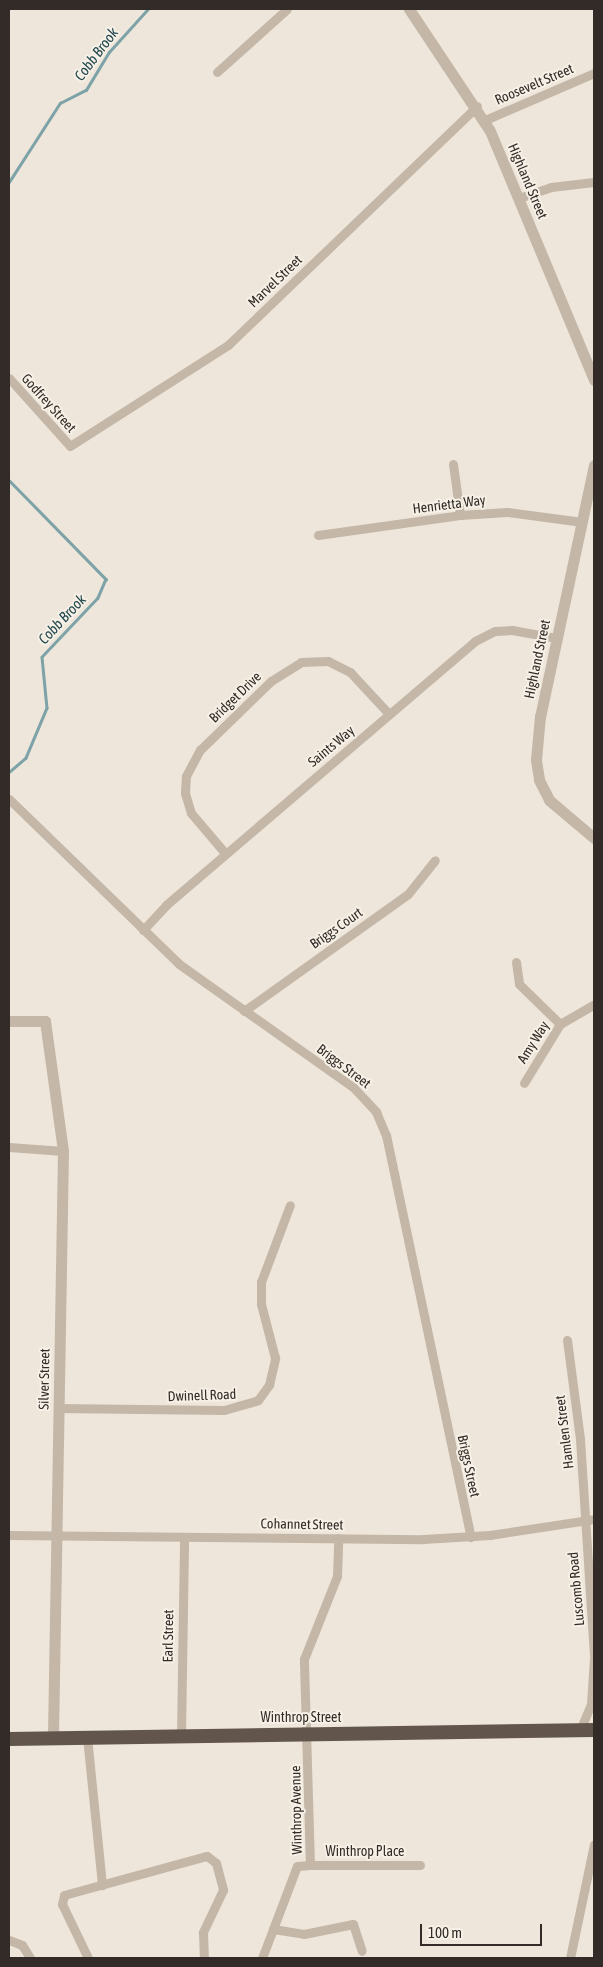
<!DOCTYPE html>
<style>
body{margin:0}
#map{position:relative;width:603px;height:1967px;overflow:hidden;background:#eee6da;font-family:"Asap Condensed",sans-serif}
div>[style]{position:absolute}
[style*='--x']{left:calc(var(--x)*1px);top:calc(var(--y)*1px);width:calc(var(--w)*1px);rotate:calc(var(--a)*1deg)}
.stream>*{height:2.5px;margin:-1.25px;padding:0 1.25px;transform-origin:1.25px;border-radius:1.25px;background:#7da2a7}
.minor>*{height:9px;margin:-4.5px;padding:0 4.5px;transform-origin:4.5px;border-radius:4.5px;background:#c4b7a8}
.tertiary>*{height:11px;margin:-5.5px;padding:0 5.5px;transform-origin:5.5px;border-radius:5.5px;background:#c4b7a8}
.trunk>*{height:14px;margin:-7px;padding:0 7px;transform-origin:7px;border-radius:7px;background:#62554c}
span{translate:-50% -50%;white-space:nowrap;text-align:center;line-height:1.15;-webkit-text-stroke:4px #f6f0e6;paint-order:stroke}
.street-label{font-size:14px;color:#322b27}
.water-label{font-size:15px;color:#22484e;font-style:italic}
.frame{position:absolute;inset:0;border:10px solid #322b27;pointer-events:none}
.scale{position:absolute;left:420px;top:1924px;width:122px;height:22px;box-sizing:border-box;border:2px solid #322b27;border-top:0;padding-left:6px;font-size:15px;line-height:18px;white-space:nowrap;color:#322b27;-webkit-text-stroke:4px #f6f0e6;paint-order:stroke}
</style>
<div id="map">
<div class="stream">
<div style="--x:9;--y:182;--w:94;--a:-57.2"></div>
<div style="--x:60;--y:103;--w:29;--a:-27"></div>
<div style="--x:86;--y:90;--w:44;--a:-58.8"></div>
<div style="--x:109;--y:52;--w:58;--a:-47.8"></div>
<div style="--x:9;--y:480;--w:139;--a:45.6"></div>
<div style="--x:106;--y:579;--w:21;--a:113"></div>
<div style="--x:98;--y:598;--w:81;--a:133.5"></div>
<div style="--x:42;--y:657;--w:51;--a:84.4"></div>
<div style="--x:47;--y:708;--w:54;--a:112.8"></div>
<div style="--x:26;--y:758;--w:23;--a:139"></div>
</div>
<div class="minor">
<div style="--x:217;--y:72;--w:94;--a:-42"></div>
<div style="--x:485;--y:120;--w:119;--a:-23.3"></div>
<div style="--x:519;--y:198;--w:34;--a:-19"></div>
<div style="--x:551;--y:187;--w:43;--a:-6.6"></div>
<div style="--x:9;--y:378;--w:91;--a:48.1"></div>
<div style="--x:70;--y:446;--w:188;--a:-32.6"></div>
<div style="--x:228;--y:345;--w:345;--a:-43.8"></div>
<div style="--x:453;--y:464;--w:51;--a:82.2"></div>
<div style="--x:318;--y:535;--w:143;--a:-8"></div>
<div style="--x:460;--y:515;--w:47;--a:-3.7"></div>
<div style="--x:507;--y:512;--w:76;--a:7.6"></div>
<div style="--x:9;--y:799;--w:237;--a:44.1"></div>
<div style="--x:179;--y:964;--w:214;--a:35.3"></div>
<div style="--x:354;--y:1088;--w:33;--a:47"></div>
<div style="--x:376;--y:1112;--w:25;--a:67"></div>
<div style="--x:386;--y:1135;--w:411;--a:78.1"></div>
<div style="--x:225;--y:853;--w:52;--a:-130.4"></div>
<div style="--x:191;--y:813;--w:21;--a:-107"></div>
<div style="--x:185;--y:793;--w:17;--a:-87"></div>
<div style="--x:186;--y:776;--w:30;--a:-62"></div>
<div style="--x:200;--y:750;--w:99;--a:-44.2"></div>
<div style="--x:271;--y:681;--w:36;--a:-32"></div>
<div style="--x:301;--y:662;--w:27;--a:-2"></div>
<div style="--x:328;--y:661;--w:25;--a:27"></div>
<div style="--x:350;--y:672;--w:57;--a:47.1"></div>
<div style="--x:143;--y:930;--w:34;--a:-47"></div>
<div style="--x:166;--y:905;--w:406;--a:-40.5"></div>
<div style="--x:475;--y:641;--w:22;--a:-27"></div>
<div style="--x:495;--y:631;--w:17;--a:-3"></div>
<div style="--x:512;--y:630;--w:46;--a:10.1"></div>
<div style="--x:516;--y:962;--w:22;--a:82"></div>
<div style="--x:519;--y:984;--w:57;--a:44.3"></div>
<div style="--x:244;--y:1011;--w:201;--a:-35.5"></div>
<div style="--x:408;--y:894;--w:43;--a:-51.5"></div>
<div style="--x:524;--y:1083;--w:69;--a:-58.6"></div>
<div style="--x:560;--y:1024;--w:39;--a:-30"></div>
<div style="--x:9;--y:1147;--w:54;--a:4.2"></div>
<div style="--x:567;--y:1340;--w:100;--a:82.5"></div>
<div style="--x:580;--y:1439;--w:216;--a:86.3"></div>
<div style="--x:58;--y:1408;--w:166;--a:0.7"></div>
<div style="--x:224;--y:1410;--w:35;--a:-16"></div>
<div style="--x:258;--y:1400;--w:19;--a:-54"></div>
<div style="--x:269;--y:1385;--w:28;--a:-77"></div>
<div style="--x:275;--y:1358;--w:56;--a:-104.5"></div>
<div style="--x:261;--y:1304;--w:22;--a:-90"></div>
<div style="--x:261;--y:1282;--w:82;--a:-69.4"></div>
<div style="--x:9;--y:1535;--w:414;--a:0.6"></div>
<div style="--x:423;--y:1539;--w:67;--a:-3.4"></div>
<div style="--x:490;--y:1535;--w:105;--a:-8.7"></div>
<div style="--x:580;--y:1730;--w:28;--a:-67"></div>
<div style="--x:591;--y:1704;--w:46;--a:-86.3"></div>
<div style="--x:181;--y:1736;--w:199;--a:-89.1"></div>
<div style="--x:87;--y:1737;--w:149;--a:84.2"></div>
<div style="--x:310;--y:1865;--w:110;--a:0"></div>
<div style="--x:273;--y:1929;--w:31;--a:9"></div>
<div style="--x:304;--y:1934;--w:50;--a:-11.5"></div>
<div style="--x:353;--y:1924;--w:28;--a:72"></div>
<div style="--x:9;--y:1940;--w:14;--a:21"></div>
<div style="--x:22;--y:1945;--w:15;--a:58"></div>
<div style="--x:88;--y:1958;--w:60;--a:-115.7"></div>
<div style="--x:62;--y:1904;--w:9;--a:-77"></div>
<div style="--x:64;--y:1895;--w:148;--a:-15.3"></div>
<div style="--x:207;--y:1856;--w:11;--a:38"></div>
<div style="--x:216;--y:1863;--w:28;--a:75"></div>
<div style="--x:223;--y:1890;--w:47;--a:115.5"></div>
<div style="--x:203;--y:1932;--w:26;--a:88"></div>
<div style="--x:262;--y:1958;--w:98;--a:-69.2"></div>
<div style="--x:297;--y:1866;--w:13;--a:-4"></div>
<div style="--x:310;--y:1865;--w:206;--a:-91.7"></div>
<div style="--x:304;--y:1659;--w:89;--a:-68.3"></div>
<div style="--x:337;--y:1576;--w:38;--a:-88"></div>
<div style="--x:570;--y:1958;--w:116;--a:-78.1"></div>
</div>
<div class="tertiary">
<div style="--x:409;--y:9;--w:146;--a:56.4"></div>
<div style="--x:490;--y:131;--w:270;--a:67.3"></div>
<div style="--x:594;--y:465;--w:257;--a:102.1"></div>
<div style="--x:540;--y:716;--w:44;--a:95.2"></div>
<div style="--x:536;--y:760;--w:20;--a:81"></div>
<div style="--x:539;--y:780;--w:22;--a:63"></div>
<div style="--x:549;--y:800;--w:59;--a:40.2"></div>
<div style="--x:9;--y:1021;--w:36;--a:0"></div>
<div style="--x:45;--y:1021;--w:131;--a:82.1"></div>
<div style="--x:63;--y:1151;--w:587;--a:90.98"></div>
</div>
<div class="trunk">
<div style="--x:9;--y:1739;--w:585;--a:-0.88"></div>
</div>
<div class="street-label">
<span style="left:534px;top:84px;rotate:-23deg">Roosevelt Street</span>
<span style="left:528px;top:181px;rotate:67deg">Highland Street</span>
<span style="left:275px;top:281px;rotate:-44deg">Marvel Street</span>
<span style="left:49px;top:403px;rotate:48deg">Godfrey Street</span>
<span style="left:449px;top:504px;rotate:-7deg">Henrietta Way</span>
<span style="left:537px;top:659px;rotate:-78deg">Highland Street</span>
<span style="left:235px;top:697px;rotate:-44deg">Bridget Drive</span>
<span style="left:331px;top:746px;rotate:-40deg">Saints Way</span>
<span style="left:336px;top:928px;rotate:-35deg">Briggs Court</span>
<span style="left:533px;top:1042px;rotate:-58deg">Amy Way</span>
<span style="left:344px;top:1066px;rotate:37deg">Briggs Street</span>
<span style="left:44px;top:1379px;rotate:-89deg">Silver Street</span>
<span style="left:202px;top:1395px;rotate:-2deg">Dwinell Road</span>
<span style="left:564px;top:1432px;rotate:-97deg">Hamlen Street</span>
<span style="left:469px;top:1466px;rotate:78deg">Briggs Street</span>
<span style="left:302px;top:1524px;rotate:1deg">Cohannet Street</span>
<span style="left:576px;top:1589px;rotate:-95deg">Luscomb Road</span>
<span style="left:168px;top:1636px;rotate:-89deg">Earl Street</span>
<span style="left:301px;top:1717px">Winthrop Street</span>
<span style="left:296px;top:1810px;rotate:-91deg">Winthrop Avenue</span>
<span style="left:365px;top:1851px">Winthrop Place</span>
</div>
<div class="water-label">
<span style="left:96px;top:54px;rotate:-53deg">Cobb Brook</span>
<span style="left:62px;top:619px;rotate:-47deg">Cobb Brook</span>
</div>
<div class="frame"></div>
<div class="scale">100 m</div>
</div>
